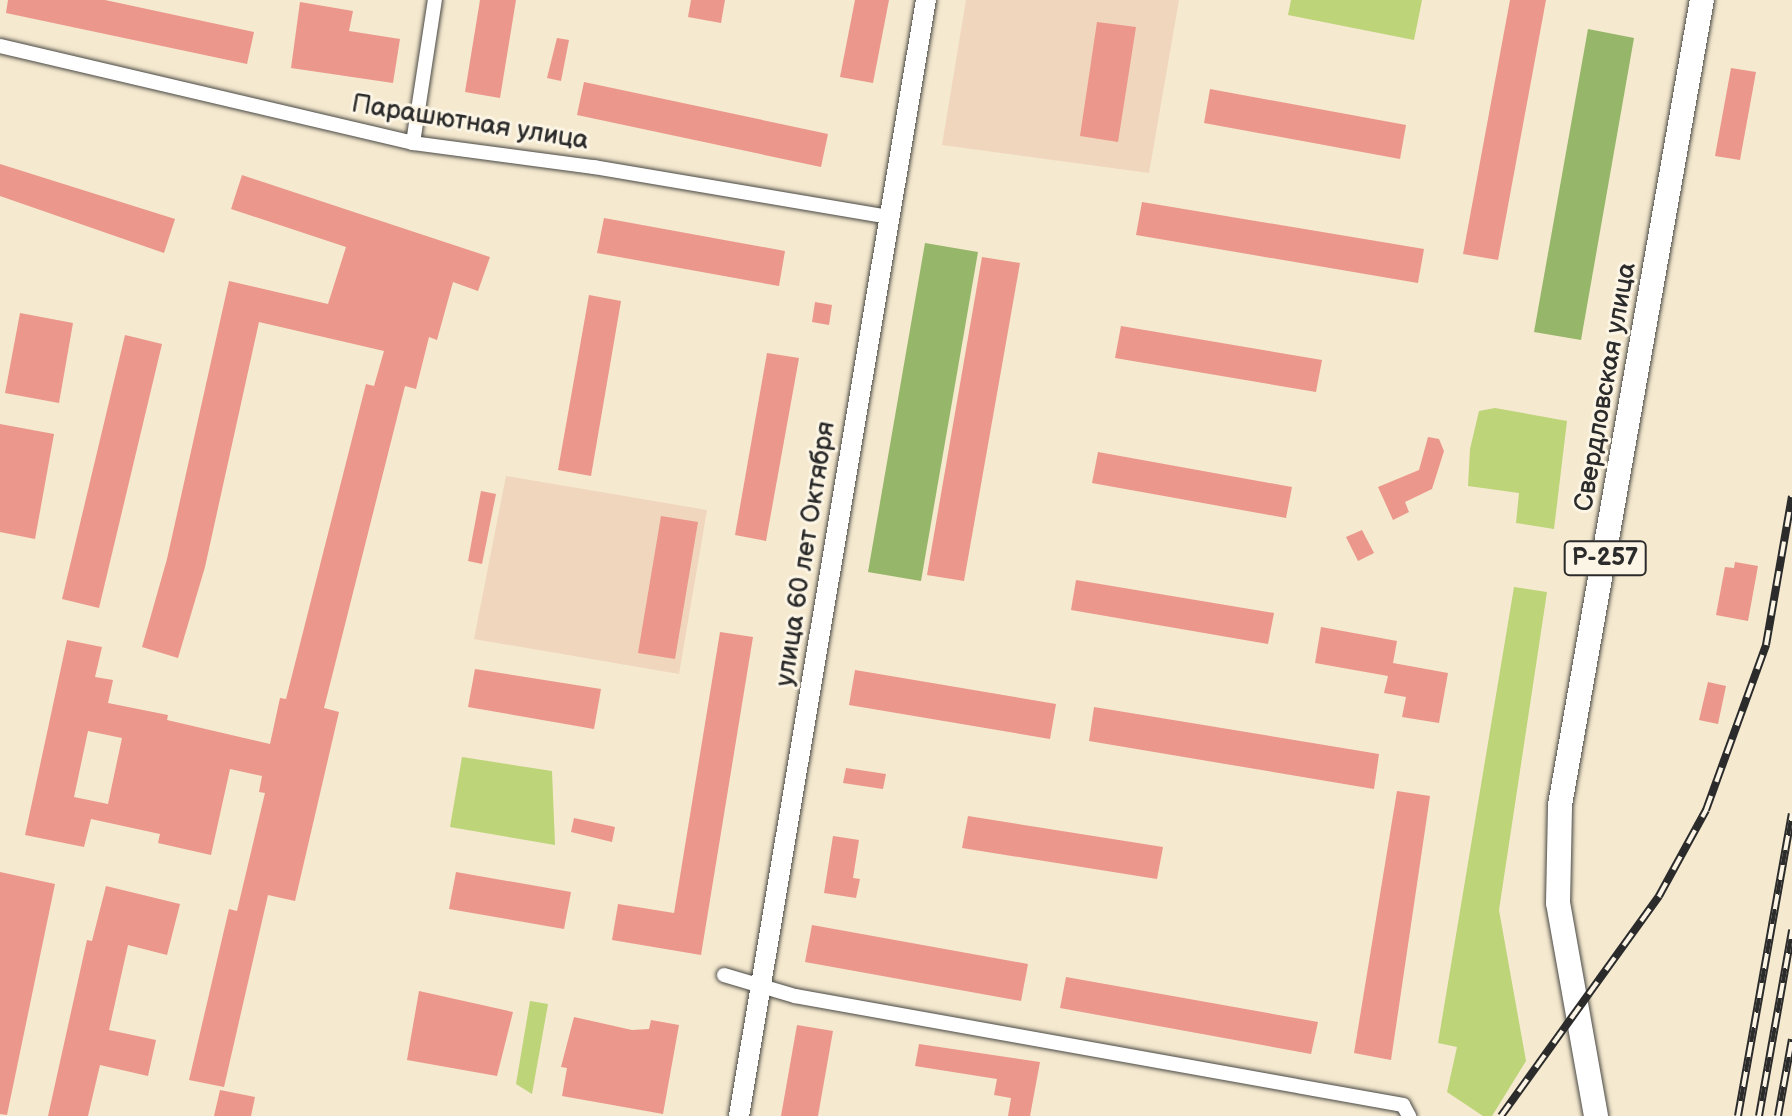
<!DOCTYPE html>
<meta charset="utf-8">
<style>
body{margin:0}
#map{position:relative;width:1792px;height:1116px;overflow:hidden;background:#f5e9cf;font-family:"Balsamiq Sans",sans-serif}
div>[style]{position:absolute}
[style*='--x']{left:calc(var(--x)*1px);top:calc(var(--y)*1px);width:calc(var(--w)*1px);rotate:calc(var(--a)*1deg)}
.built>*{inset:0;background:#f0d6bc}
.green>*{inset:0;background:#bdd479}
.forest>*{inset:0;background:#96b669}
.building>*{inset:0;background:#eb978b}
.roads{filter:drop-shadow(0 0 2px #494844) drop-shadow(0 0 2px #494844)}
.minor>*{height:14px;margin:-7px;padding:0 7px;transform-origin:7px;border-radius:7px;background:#fff}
.secondary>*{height:20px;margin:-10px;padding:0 10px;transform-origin:10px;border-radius:10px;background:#fff}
.trunk>*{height:24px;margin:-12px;padding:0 12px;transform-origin:12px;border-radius:12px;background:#fff}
.rail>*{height:8px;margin-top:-4px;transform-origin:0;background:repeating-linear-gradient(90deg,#fcf5e5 0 15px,#2b2b2b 0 30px);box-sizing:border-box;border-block:2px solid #2b2b2b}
span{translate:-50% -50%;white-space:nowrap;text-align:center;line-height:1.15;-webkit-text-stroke:6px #fcf5e5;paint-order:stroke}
.shield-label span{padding:2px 6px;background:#fcf5e5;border:2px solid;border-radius:6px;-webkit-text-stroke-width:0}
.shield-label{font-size:24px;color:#2b2b2b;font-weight:700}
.street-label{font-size:26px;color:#2b2b2b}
</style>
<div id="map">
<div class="built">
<div style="clip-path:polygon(966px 0,1179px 0,1149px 173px,942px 145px)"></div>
<div style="clip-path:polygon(506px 476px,707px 510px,679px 674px,474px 639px)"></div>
</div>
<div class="green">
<div style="clip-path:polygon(1291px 0,1422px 0,1414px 40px,1288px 15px)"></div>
<div style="clip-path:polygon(1495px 408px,1567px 421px,1554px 529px,1516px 523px,1519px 493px,1468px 486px,1470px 449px,1479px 411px)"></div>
<div style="clip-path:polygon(1514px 587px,1547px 592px,1499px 910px,1526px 1061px,1492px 1116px,1483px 1116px,1447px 1092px,1457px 1047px,1438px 1043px)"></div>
<div style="clip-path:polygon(462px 757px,552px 771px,555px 845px,450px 827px)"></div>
<div style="clip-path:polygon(530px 1001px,548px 1004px,532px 1094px,516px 1084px)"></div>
</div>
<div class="forest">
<div style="clip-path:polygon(1588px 29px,1634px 38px,1581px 340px,1534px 332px)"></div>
<div style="clip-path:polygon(925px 243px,978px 252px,921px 581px,868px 572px)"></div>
</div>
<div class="building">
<div style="clip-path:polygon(8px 0,105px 0,254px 32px,247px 64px,6px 13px)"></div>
<div style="clip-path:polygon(480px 0,516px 0,500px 98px,465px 92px)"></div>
<div style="clip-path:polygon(691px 0,725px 0,721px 23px,688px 17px)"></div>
<div style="clip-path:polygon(855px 0,889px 0,873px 83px,840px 77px)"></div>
<div style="clip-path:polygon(1510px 0,1546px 0,1498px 260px,1463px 254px)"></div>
<div style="clip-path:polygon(300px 2px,353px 11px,349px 31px,400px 39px,393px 83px,291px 68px)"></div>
<div style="clip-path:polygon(1097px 22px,1136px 27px,1118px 142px,1080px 136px)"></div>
<div style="clip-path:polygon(557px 38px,569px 40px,561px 81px,547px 78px)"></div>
<div style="clip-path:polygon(1731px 68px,1756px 72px,1740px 160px,1715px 156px)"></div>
<div style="clip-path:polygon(584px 82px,828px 134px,821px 167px,577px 115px)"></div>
<div style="clip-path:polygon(1210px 89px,1406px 125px,1400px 159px,1204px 123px)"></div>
<div style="clip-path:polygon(0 164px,175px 219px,164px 253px,0 196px)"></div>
<div style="clip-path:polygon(evenodd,242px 175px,490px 257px,478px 291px,453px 282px,437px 340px,429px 337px,416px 389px,405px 386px,324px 708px,339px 712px,295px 901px,268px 895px,224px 1087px,189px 1080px,229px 909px,237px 911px,265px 793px,259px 792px,262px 776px,230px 769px,211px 855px,158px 843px,160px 834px,91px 819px,84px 847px,25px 835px,67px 640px,102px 647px,95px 677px,113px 680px,108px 703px,168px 715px,167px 720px,270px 744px,280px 698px,286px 699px,366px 384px,374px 386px,384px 351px,259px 322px,205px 567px,178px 658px,142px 647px,167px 559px,229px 281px,328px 304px,346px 247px,231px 209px,242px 175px,88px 731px,122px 738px,108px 804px,74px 797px,88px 731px)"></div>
<div style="clip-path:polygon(1142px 202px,1424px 249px,1418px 283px,1136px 235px)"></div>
<div style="clip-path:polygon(604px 218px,785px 251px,779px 286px,597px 253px)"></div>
<div style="clip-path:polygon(982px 257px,1020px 263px,964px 581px,927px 575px)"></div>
<div style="clip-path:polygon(589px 295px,621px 301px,591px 476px,558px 470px)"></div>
<div style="clip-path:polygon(815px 302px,832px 305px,829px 325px,812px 322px)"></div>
<div style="clip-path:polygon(20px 313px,73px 323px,59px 403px,5px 393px)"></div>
<div style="clip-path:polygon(1121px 326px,1322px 360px,1316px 392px,1115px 358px)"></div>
<div style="clip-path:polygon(125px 335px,162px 344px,99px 608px,62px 599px)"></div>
<div style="clip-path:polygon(767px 353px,799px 358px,766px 541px,735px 535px)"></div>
<div style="clip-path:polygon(0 424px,54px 434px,35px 539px,0 532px)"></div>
<div style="clip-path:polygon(1428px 437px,1439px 439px,1444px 451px,1432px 489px,1405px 502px,1409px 512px,1393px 520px,1378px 487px,1419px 470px)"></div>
<div style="clip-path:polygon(1098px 452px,1292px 487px,1286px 518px,1092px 483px)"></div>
<div style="clip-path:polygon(481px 491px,496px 494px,482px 564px,468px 561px)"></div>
<div style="clip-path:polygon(661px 516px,698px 522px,675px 659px,638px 653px)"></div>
<div style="clip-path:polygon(1362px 530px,1374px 553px,1358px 561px,1346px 537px)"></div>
<div style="clip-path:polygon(1735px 562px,1758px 566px,1748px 621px,1716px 615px,1725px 567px,1734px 568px)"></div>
<div style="clip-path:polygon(1076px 580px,1274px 613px,1268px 644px,1071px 610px)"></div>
<div style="clip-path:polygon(1321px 627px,1397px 641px,1393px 663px,1448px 673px,1439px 723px,1402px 717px,1406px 697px,1384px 693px,1388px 676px,1315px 663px)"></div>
<div style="clip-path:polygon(720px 632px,753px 637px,701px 955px,612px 940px,618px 904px,674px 913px)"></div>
<div style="clip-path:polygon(475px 669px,601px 689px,594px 729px,468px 707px)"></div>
<div style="clip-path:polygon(855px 670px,1056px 704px,1050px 739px,849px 705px)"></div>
<div style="clip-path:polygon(1708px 682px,1726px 686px,1718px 724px,1699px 720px)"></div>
<div style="clip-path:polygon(1094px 707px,1379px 754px,1374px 789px,1089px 741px)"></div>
<div style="clip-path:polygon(846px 768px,886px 774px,883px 789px,843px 783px)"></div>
<div style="clip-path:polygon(1397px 791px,1430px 796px,1391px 1060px,1354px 1053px)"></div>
<div style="clip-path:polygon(968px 816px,1163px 847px,1157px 879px,962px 848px)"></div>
<div style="clip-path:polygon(574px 818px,615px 827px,612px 842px,571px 832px)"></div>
<div style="clip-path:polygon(833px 836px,859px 840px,853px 878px,860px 879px,856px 898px,824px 893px)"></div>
<div style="clip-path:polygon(0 872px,55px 884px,7px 1115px,0 1114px)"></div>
<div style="clip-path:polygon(456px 872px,571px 892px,564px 929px,449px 909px)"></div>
<div style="clip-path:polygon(106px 886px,180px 904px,167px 955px,128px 945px,109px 1030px,156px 1040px,148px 1076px,100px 1065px,88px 1116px,48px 1116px,87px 940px,92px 941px)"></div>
<div style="clip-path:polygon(812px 925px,1028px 964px,1021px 1001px,805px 962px)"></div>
<div style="clip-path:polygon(1066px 977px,1318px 1022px,1311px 1054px,1060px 1008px)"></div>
<div style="clip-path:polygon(419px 991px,513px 1012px,497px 1076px,407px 1060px)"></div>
<div style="clip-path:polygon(574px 1017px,632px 1030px,649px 1029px,651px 1020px,679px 1025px,663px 1114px,562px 1096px,567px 1068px,561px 1067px)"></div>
<div style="clip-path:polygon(797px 1025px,833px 1031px,818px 1116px,781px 1116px)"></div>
<div style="clip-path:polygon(919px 1044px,1040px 1062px,1030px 1116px,1008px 1116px,1011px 1098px,994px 1095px,997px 1079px,915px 1066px)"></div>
<div style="clip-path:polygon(220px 1090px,255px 1097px,251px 1116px,214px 1116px)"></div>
</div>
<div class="roads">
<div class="minor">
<div style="--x:0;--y:46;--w:424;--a:13.2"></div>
<div style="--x:413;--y:143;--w:183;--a:7.6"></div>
<div style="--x:594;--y:167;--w:299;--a:9.6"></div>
<div style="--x:413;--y:143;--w:145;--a:-81.3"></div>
<div style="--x:724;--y:975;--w:74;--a:16.5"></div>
<div style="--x:795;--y:996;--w:618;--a:10.16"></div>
<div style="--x:1403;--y:1105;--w:13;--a:61"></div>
</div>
<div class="secondary">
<div style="--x:739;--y:1116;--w:1132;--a:-80.49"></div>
</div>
<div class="trunk">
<div style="--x:1596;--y:1116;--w:216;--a:-100.1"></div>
<div style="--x:1558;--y:903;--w:98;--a:-88.8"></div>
<div style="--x:1560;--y:805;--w:817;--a:-80"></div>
</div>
</div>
<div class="rail">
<div style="--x:1501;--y:1116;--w:271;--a:-54.3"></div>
<div style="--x:1659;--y:896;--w:98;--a:-61.3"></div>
<div style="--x:1706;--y:810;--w:176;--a:-70"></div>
<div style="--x:1766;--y:645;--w:151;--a:-80.1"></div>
<div style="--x:1738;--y:1116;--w:307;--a:-79.9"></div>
<div style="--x:1759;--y:1116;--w:189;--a:-79.9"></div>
<div style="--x:1778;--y:1116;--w:78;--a:-79.7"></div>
</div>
<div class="shield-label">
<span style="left:1605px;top:558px">Р-257</span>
</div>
<div class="street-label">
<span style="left:470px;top:123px;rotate:9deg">Парашютная улица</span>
<span style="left:1606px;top:387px;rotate:-80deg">Свердловская улица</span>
<span style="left:806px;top:554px;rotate:-81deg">улица 60 лет Октября</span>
</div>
</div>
